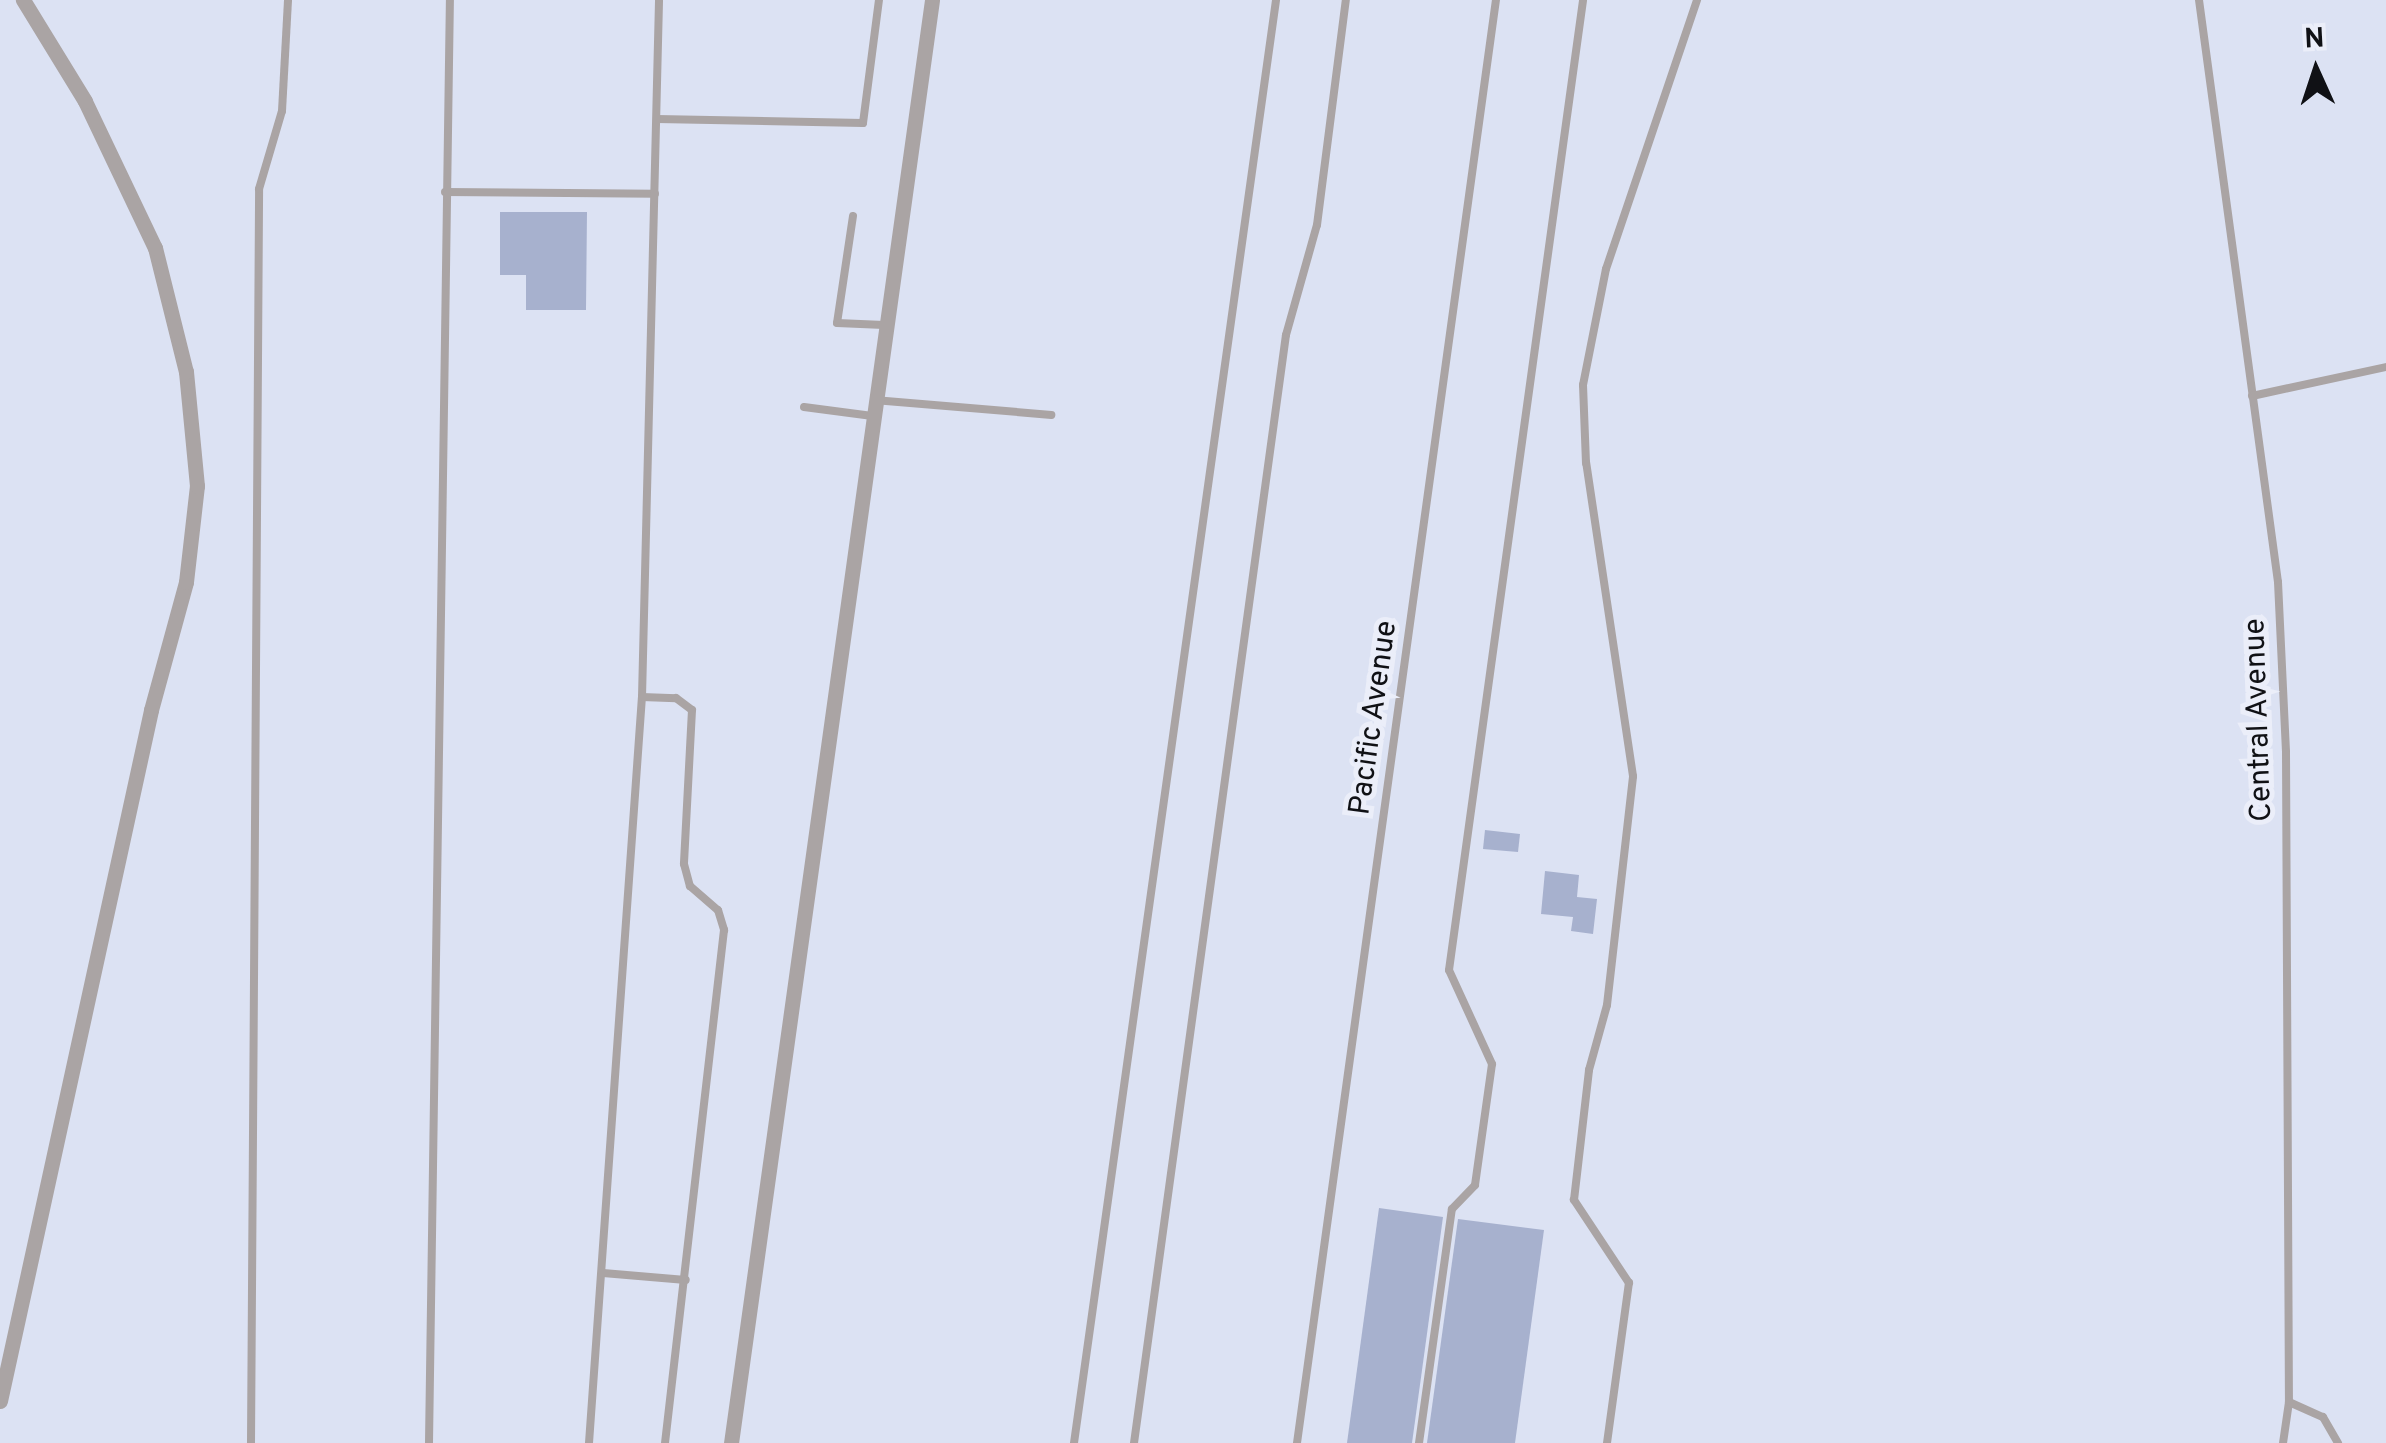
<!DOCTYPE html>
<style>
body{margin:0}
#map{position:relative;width:2386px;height:1443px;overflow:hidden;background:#ebeef9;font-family:Overpass,sans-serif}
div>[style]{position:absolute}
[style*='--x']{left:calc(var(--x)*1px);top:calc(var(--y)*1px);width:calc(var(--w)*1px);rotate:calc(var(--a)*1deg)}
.built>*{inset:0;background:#dce2f3}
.building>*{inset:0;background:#a7b1ce}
.service>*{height:8px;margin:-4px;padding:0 4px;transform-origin:4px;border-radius:4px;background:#aaa4a4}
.minor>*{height:15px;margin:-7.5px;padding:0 7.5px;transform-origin:7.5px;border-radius:7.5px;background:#aaa4a4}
span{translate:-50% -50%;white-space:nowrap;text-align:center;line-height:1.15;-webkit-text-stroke:10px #ebeef9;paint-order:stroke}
.street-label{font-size:30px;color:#101115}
.north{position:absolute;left:2266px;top:20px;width:100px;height:100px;-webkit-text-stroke:8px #ebeef9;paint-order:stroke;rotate:357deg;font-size:28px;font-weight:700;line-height:40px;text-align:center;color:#101115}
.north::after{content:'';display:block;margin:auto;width:35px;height:45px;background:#101115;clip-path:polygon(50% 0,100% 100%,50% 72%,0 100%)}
</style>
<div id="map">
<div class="built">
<div style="clip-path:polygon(0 0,2386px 0,2386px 1443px,0 1443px)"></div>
</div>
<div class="building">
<div style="clip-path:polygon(500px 212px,587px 212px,586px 310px,526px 310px,526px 275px,500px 275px)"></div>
<div style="clip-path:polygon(1485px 830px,1520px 834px,1518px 852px,1483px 849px)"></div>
<div style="clip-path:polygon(1545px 871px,1579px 875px,1577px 897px,1597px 899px,1593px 934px,1571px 931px,1573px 917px,1541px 914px)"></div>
<div style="clip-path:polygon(1379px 1208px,1443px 1217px,1412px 1443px,1347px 1443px)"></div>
<div style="clip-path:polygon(1458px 1219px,1544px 1230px,1515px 1443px,1427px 1443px)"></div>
</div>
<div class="service">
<div style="--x:2199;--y:0;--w:587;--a:82.27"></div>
<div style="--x:2278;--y:582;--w:170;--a:87.3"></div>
<div style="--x:2286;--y:752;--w:650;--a:89.74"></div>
<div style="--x:2289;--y:1402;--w:41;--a:98.3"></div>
<div style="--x:657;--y:119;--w:206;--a:1.1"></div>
<div style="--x:863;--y:123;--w:124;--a:-82.6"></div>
<div style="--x:445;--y:192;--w:210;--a:0.5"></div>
<div style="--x:853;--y:216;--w:108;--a:98.5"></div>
<div style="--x:837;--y:323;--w:47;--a:2.4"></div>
<div style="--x:2252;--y:396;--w:137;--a:-12.2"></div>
<div style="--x:874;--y:400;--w:178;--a:4.8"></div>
<div style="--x:804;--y:407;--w:69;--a:7.5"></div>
<div style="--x:642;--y:697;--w:34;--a:2"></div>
<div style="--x:676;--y:698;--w:20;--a:37"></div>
<div style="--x:692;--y:710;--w:154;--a:93"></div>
<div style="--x:684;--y:864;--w:23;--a:75"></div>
<div style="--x:690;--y:886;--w:37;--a:41"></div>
<div style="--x:718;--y:910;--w:21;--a:73"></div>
<div style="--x:724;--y:930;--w:516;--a:96.56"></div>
<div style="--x:603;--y:1273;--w:83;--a:4.8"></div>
<div style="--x:2289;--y:1402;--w:37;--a:24"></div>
<div style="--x:2323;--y:1417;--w:30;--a:60"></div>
<div style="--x:251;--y:1443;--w:1254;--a:-89.63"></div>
<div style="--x:259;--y:189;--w:81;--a:-73.6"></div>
<div style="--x:282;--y:111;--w:111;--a:-86.9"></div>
<div style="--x:429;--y:1443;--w:1443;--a:-89.17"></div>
<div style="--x:589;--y:1443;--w:748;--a:-85.94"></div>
<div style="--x:642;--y:697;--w:697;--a:-88.6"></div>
<div style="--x:1074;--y:1443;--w:1457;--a:-82.03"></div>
<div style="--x:1134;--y:1443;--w:1118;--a:-82.19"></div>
<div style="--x:1286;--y:335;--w:114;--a:-74.3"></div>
<div style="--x:1317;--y:225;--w:227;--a:-82.7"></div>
<div style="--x:1297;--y:1443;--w:1457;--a:-82.15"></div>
<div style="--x:1419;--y:1443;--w:236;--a:-82"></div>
<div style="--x:1452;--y:1209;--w:33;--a:-46"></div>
<div style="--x:1475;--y:1185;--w:122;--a:-82"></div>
<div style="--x:1492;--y:1064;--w:103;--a:-114.6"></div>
<div style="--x:1449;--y:970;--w:979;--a:-82.13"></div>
<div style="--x:1607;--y:1443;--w:162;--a:-82.2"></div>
<div style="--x:1629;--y:1283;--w:100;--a:-123.5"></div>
<div style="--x:1574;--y:1200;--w:131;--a:-83.4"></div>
<div style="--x:1589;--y:1070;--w:67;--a:-74.5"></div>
<div style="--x:1607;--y:1005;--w:230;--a:-83.5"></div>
<div style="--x:1633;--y:776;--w:317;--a:-98.5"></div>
<div style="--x:1586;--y:463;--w:78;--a:-92.2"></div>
<div style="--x:1583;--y:385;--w:118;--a:-78.8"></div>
<div style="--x:1606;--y:269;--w:284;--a:-71.3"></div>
</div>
<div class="minor">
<div style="--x:0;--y:1401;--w:707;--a:-77.67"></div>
<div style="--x:151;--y:710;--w:133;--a:-74.7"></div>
<div style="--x:186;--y:582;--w:97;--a:-83.5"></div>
<div style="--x:197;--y:486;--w:115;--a:-95.5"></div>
<div style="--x:186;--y:372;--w:128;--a:-104"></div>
<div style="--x:155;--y:248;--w:163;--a:-115.5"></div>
<div style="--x:85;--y:101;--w:119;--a:-121.5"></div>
<div style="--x:731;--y:1443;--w:1457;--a:-82.07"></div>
</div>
<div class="street-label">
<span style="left:1375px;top:718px;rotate:-82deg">Pacific Avenue</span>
<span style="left:2260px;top:720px;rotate:-92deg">Central Avenue</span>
</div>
<div class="north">N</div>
</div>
